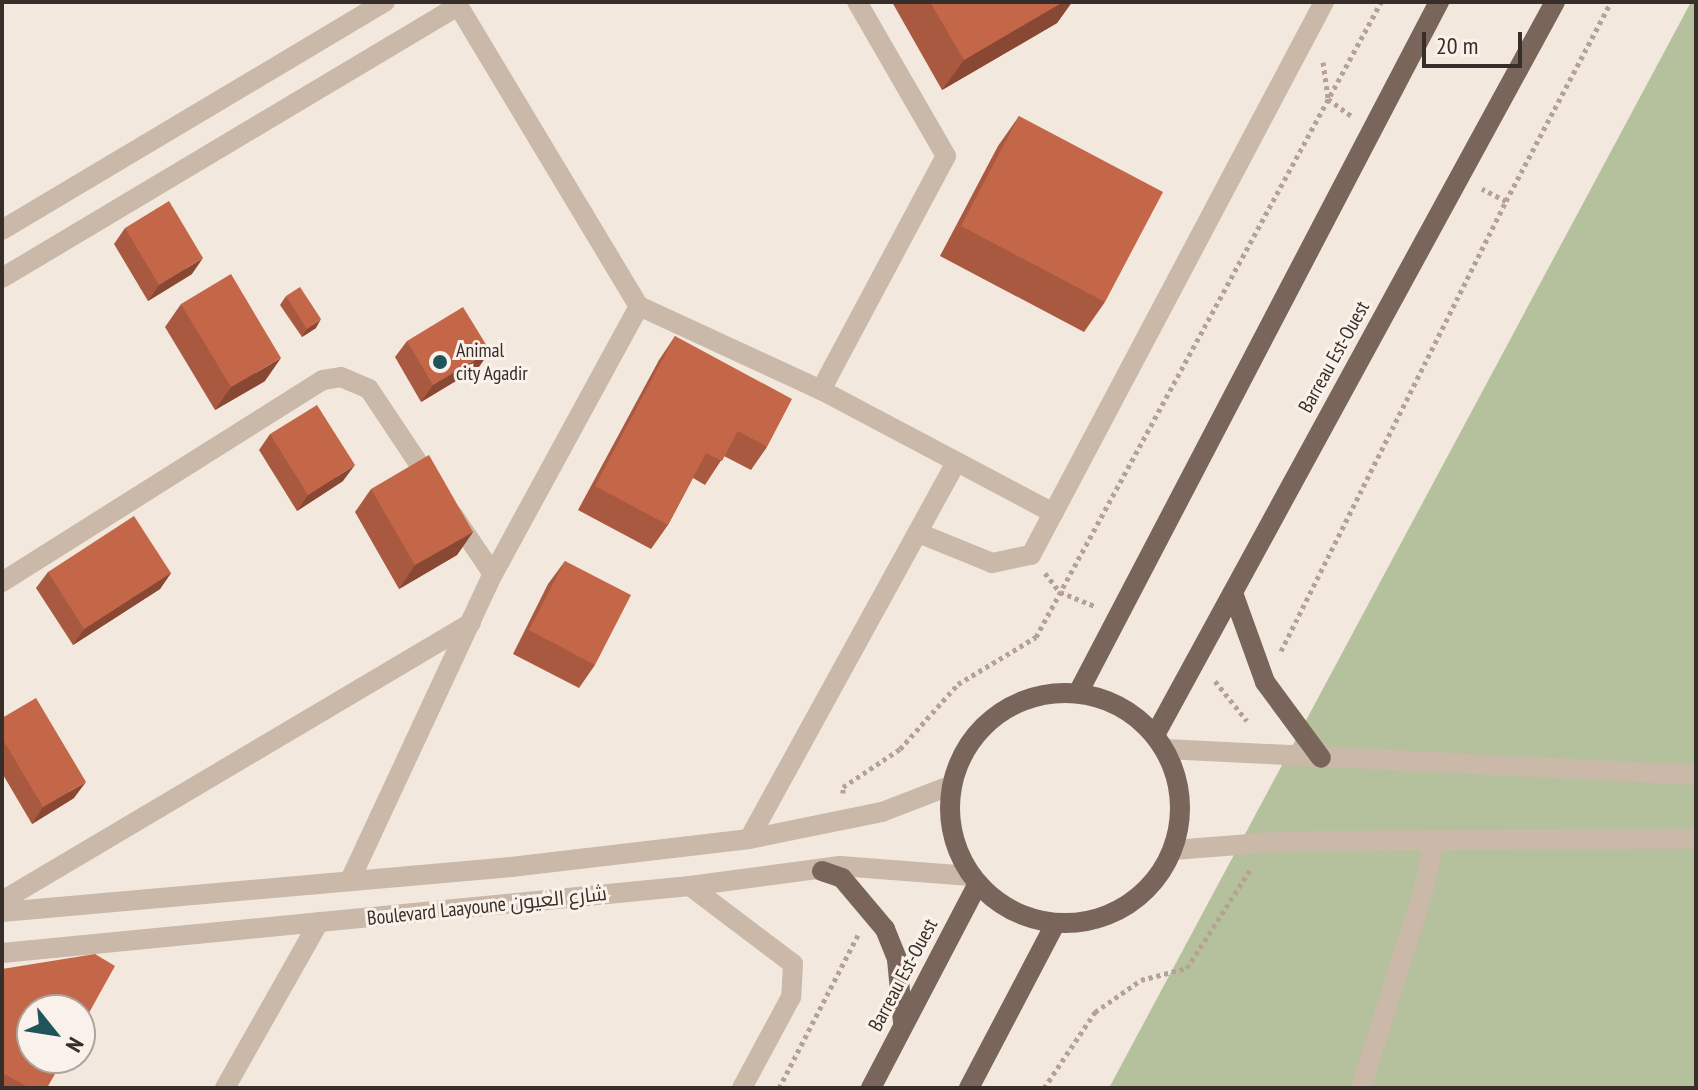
<!DOCTYPE html>
<meta charset="utf-8">
<style>
body{margin:0}
#map{position:relative;width:1698px;height:1090px;overflow:hidden;background:#f2e8de;font-family:"PT Sans Narrow",Cairo,sans-serif}
div>[style]{position:absolute}
[style*='--x']{left:calc(var(--x)*1px);top:calc(var(--y)*1px);width:calc(var(--w)*1px);rotate:calc(var(--a)*1deg)}
.green>*{inset:0;background:#b5c19d}
.path>*{height:5px;margin-top:-2.5px;transform-origin:0;background:repeating-linear-gradient(90deg,#b6a294 0 4px,transparent 0 8px)}
.minor>*{height:20px;margin:-10px;padding:0 10px;transform-origin:10px;border-radius:10px;background:#cab8a9}
.major>*{height:20px;margin:-10px;padding:0 10px;transform-origin:10px;border-radius:10px;background:#79655a}
.major>.ring{margin:-10px;padding:0;box-sizing:content-box;background:none;border:20px solid #79655a;border-radius:50%}
.wall>*{inset:0;background:#a9593f}
.shaded-wall>*{inset:0;background:#894833}
.building>*{inset:0;background:#c46749}
.dots>*{width:22px;height:22px;translate:-50% -50%;box-sizing:border-box;border:4px solid #faf2ea;border-radius:50%}
span{translate:-50% -50%;white-space:nowrap;text-align:center;line-height:1.15;-webkit-text-stroke:6px #faf2ea;paint-order:stroke}
.poi-label{font-size:20px;color:#382e29}
.left{translate:0 -50%;text-align:left}
.street-label{font-size:20px;color:#382e29}
.frame{position:absolute;inset:0;border:4px solid #382e29;pointer-events:none}
.north{position:absolute;left:16px;top:994px;width:80px;height:80px;box-sizing:border-box;background:#faf2ea;border:2px solid #aca49d;border-radius:50%;rotate:120deg;font-size:22px;font-weight:700;line-height:32px;text-align:center;color:#382e29}
.north::after{content:'';display:block;margin:auto;width:28px;height:36px;background:#1f5559;clip-path:polygon(50% 0,100% 100%,50% 72%,0 100%)}
.scale{position:absolute;left:1422px;top:32px;width:100px;height:36px;box-sizing:border-box;border:4px solid #382e29;border-top:0;padding-left:10px;font-size:24px;line-height:28px;white-space:nowrap;color:#382e29;-webkit-text-stroke:6px #faf2ea;paint-order:stroke}
</style>
<div id="map">
<div class="green">
<div style="clip-path:polygon(1691px 2px,1696px 2px,1696px 1088px,1109px 1088px)"></div>
</div>
<div class="path">
<div style="--x:1323;--y:62;--w:37;--a:82"></div>
<div style="--x:1328;--y:99;--w:29;--a:36"></div>
<div style="--x:1506;--y:201;--w:225;--a:-62.2"></div>
<div style="--x:1045;--y:573;--w:24;--a:52"></div>
<div style="--x:1060;--y:592;--w:38;--a:22"></div>
<div style="--x:1281;--y:651;--w:503;--a:-63.43"></div>
<div style="--x:1506;--y:201;--w:27;--a:-153"></div>
<div style="--x:1215;--y:681;--w:51;--a:51.3"></div>
<div style="--x:843;--y:793;--w:6;--a:-90"></div>
<div style="--x:843;--y:787;--w:69;--a:-33.7"></div>
<div style="--x:900;--y:749;--w:87;--a:-48.3"></div>
<div style="--x:958;--y:684;--w:91;--a:-31.1"></div>
<div style="--x:1036;--y:637;--w:723;--a:-61.48"></div>
<div style="--x:779;--y:1088;--w:172;--a:-62.7"></div>
<div style="--x:1044;--y:1088;--w:92;--a:-56.1"></div>
<div style="--x:1095;--y:1012;--w:56;--a:-34.8"></div>
<div style="--x:1141;--y:980;--w:48;--a:-14.6"></div>
<div style="--x:1187;--y:968;--w:117;--a:-57.3"></div>
</div>
<div class="minor">
<div style="--x:456;--y:2;--w:355;--a:59"></div>
<div style="--x:639;--y:306;--w:200;--a:24.8"></div>
<div style="--x:821;--y:390;--w:263;--a:27.9"></div>
<div style="--x:2;--y:230;--w:446;--a:-30.8"></div>
<div style="--x:2;--y:278;--w:531;--a:-30.82"></div>
<div style="--x:821;--y:390;--w:265;--a:-61.9"></div>
<div style="--x:946;--y:156;--w:178;--a:-120"></div>
<div style="--x:453;--y:515;--w:71;--a:55.9"></div>
<div style="--x:921;--y:534;--w:77;--a:22.2"></div>
<div style="--x:992;--y:563;--w:40;--a:-12"></div>
<div style="--x:1031;--y:555;--w:626;--a:-62.08"></div>
<div style="--x:2;--y:582;--w:379;--a:-32.2"></div>
<div style="--x:323;--y:380;--w:18;--a:-9"></div>
<div style="--x:341;--y:377;--w:30;--a:23"></div>
<div style="--x:369;--y:389;--w:112;--a:56.3"></div>
<div style="--x:1165;--y:749;--w:532;--a:2.8"></div>
<div style="--x:749;--y:839;--w:430;--a:-61.2"></div>
<div style="--x:1173;--y:850;--w:117;--a:-4.4"></div>
<div style="--x:1290;--y:841;--w:406;--a:-0.3"></div>
<div style="--x:351;--y:878;--w:336;--a:-65"></div>
<div style="--x:493;--y:574;--w:305;--a:-61.4"></div>
<div style="--x:690;--y:886;--w:129;--a:37.1"></div>
<div style="--x:793;--y:964;--w:33;--a:93"></div>
<div style="--x:791;--y:997;--w:103;--a:118.3"></div>
<div style="--x:2;--y:901;--w:545;--a:-30.66"></div>
<div style="--x:2;--y:912;--w:511;--a:-5.05"></div>
<div style="--x:511;--y:867;--w:240;--a:-6.7"></div>
<div style="--x:749;--y:839;--w:136;--a:-11.5"></div>
<div style="--x:882;--y:812;--w:75;--a:-21.1"></div>
<div style="--x:2;--y:953;--w:691;--a:-5.56"></div>
<div style="--x:690;--y:886;--w:151;--a:-7.6"></div>
<div style="--x:840;--y:866;--w:131;--a:4.4"></div>
<div style="--x:225;--y:1088;--w:191;--a:-60.5"></div>
<div style="--x:1361;--y:1088;--w:210;--a:-72.5"></div>
<div style="--x:1424;--y:888;--w:49;--a:-78.2"></div>
</div>
<div class="major">
<div style="--x:1233;--y:593;--w:95;--a:70.2"></div>
<div style="--x:1265;--y:682;--w:94;--a:53.6"></div>
<div class="ring" style="left:950px;top:693px;width:210px;height:210px"></div>
<div style="--x:1078;--y:693;--w:780;--a:-62.42"></div>
<div style="--x:1155;--y:735;--w:835;--a:-61.38"></div>
<div style="--x:822;--y:871;--w:21;--a:19"></div>
<div style="--x:842;--y:878;--w:67;--a:49.9"></div>
<div style="--x:885;--y:929;--w:32;--a:68"></div>
<div style="--x:897;--y:959;--w:63;--a:84.6"></div>
<div style="--x:871;--y:1088;--w:229;--a:-62.4"></div>
<div style="--x:969;--y:1088;--w:185;--a:-62.3"></div>
</div>
<div class="wall">
<div style="clip-path:polygon(892px 2px,1072px 2px,1057px 23px,942px 90px)"></div>
<div style="clip-path:polygon(1019px 116px,1105px 302px,1084px 332px,940px 256px,998px 146px)"></div>
<div style="clip-path:polygon(125px 228px,192px 274px,148px 301px,114px 244px)"></div>
<div style="clip-path:polygon(286px 296px,316px 328px,302px 337px,280px 305px)"></div>
<div style="clip-path:polygon(181px 304px,265px 381px,215px 410px,165px 327px)"></div>
<div style="clip-path:polygon(675px 336px,767px 447px,751px 470px,724px 456px,705px 485px,693px 478px,668px 525px,651px 549px,578px 510px,659px 360px)"></div>
<div style="clip-path:polygon(407px 341px,479px 367px,421px 402px,395px 357px)"></div>
<div style="clip-path:polygon(270px 434px,343px 481px,297px 511px,259px 450px)"></div>
<div style="clip-path:polygon(371px 489px,473px 532px,457px 555px,399px 589px,355px 512px)"></div>
<div style="clip-path:polygon(565px 561px,595px 665px,579px 688px,513px 654px,548px 584px)"></div>
<div style="clip-path:polygon(48px 572px,171px 573px,160px 589px,73px 645px,36px 588px)"></div>
<div style="clip-path:polygon(2px 718px,74px 798px,32px 824px,2px 773px)"></div>
<div style="clip-path:polygon(2px 969px,47px 1088px,2px 1088px)"></div>
</div>
<div class="shaded-wall">
<div style="clip-path:polygon(1063px 2px,1072px 2px,1057px 23px,942px 90px,964px 60px)"></div>
<div style="clip-path:polygon(203px 258px,192px 274px,148px 301px,159px 285px)"></div>
<div style="clip-path:polygon(321px 319px,316px 328px,302px 337px,307px 329px)"></div>
<div style="clip-path:polygon(490px 351px,479px 367px,421px 402px,433px 385px)"></div>
<div style="clip-path:polygon(281px 358px,265px 381px,215px 410px,231px 387px)"></div>
<div style="clip-path:polygon(355px 465px,343px 481px,297px 511px,308px 495px)"></div>
<div style="clip-path:polygon(473px 532px,457px 555px,399px 589px,415px 565px)"></div>
<div style="clip-path:polygon(171px 573px,160px 589px,73px 645px,84px 629px)"></div>
<div style="clip-path:polygon(86px 782px,74px 798px,32px 824px,43px 807px)"></div>
</div>
<div class="building">
<div style="clip-path:polygon(930px 2px,1063px 2px,964px 60px)"></div>
<div style="clip-path:polygon(1019px 116px,1163px 192px,1105px 302px,961px 226px)"></div>
<div style="clip-path:polygon(169px 201px,203px 258px,159px 285px,125px 228px)"></div>
<div style="clip-path:polygon(231px 274px,281px 358px,231px 387px,181px 304px)"></div>
<div style="clip-path:polygon(300px 287px,321px 319px,307px 329px,286px 296px)"></div>
<div style="clip-path:polygon(463px 307px,490px 351px,433px 385px,407px 341px)"></div>
<div style="clip-path:polygon(675px 336px,792px 399px,767px 447px,738px 431px,722px 461px,706px 453px,668px 525px,595px 486px)"></div>
<div style="clip-path:polygon(317px 405px,355px 465px,308px 495px,270px 434px)"></div>
<div style="clip-path:polygon(429px 455px,473px 532px,415px 565px,371px 489px)"></div>
<div style="clip-path:polygon(134px 516px,171px 573px,84px 629px,48px 572px)"></div>
<div style="clip-path:polygon(565px 561px,631px 595px,595px 665px,529px 630px)"></div>
<div style="clip-path:polygon(36px 698px,86px 782px,43px 807px,2px 738px,2px 718px)"></div>
<div style="clip-path:polygon(95px 954px,115px 966px,80px 1029px,80px 1010px,32px 1010px,32px 1058px,64px 1058px,47px 1088px,30px 1088px,2px 1073px,2px 969px)"></div>
</div>
<div class="dots">
<div style="left:440px;top:362px;background:#1f5559"></div>
</div>
<div class="poi-label">
<span class="left" style="left:456px;top:362px">Animal<br>city Agadir</span>
</div>
<div class="street-label">
<span style="left:1334px;top:357px;rotate:-61deg">Barreau Est-Ouest</span>
<span style="left:487px;top:906px;rotate:-6deg">Boulevard Laayoune شارع العيون</span>
<span style="left:903px;top:975px;rotate:-62deg">Barreau Est-Ouest</span>
</div>
<div class="frame"></div>
<div class="north">N</div>
<div class="scale">20 m</div>
</div>
